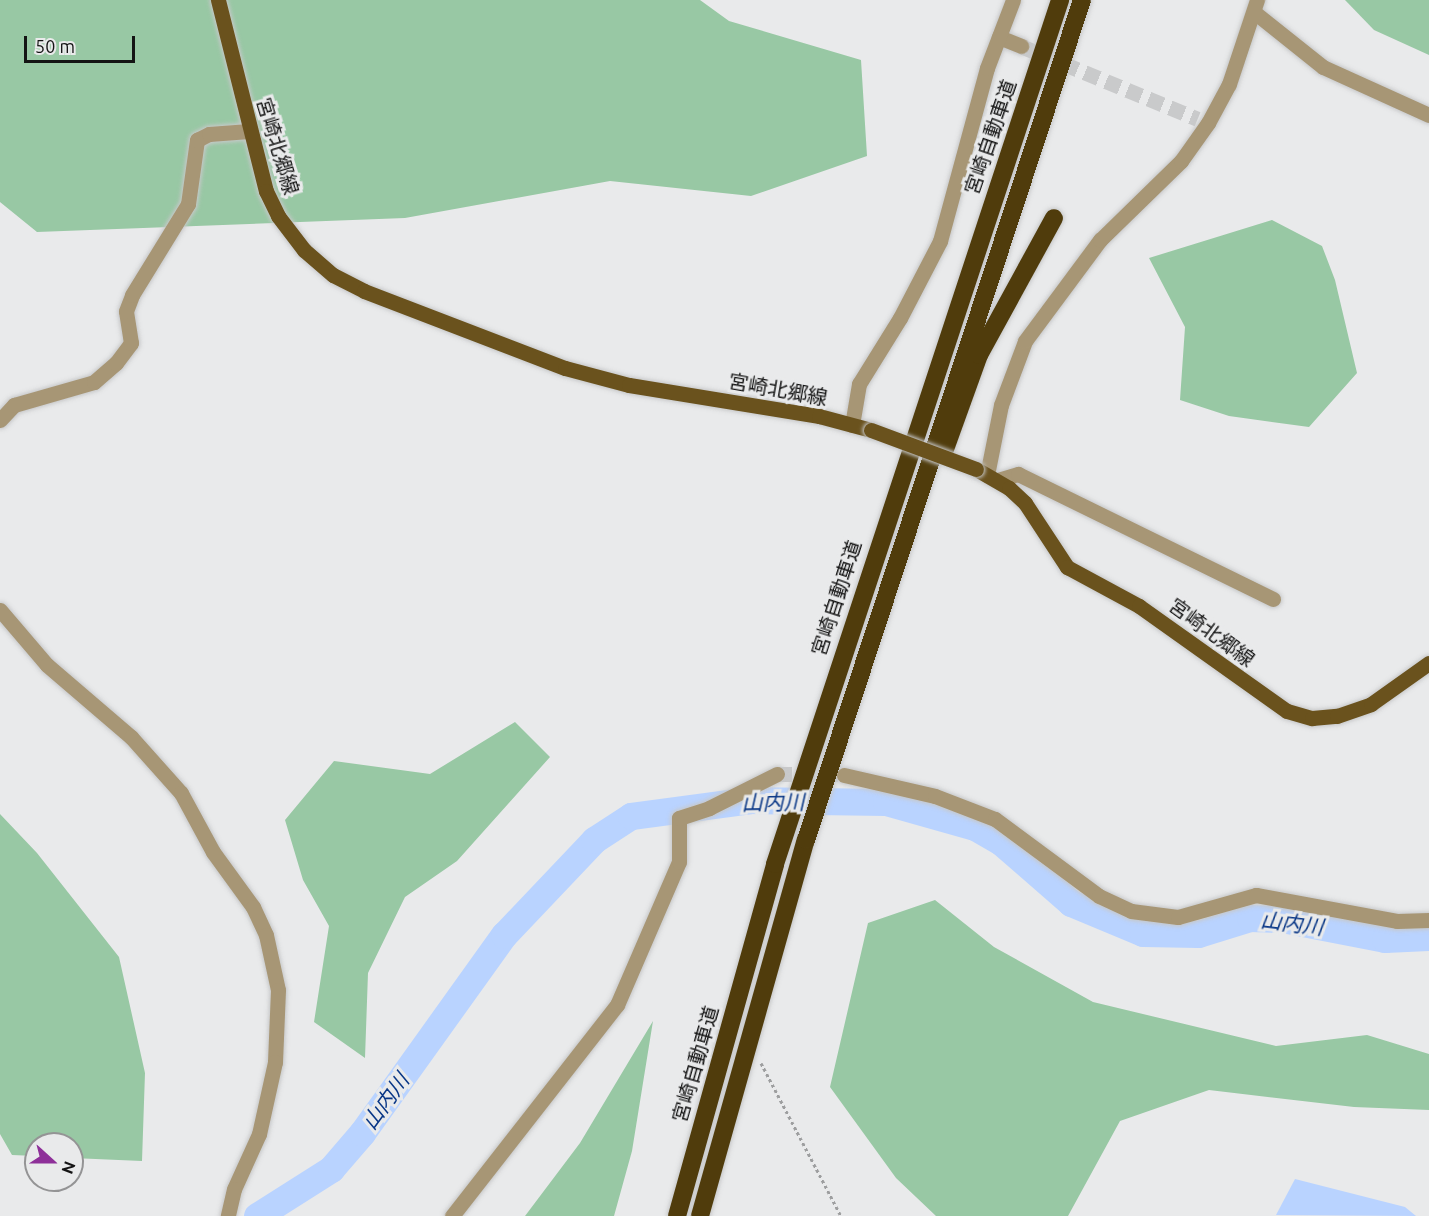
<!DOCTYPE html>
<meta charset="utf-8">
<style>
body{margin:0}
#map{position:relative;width:1429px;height:1216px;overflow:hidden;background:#e9eaeb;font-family:Ubuntu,"Noto Sans JP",sans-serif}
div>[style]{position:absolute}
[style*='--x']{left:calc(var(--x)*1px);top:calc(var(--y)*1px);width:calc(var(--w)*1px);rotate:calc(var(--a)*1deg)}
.green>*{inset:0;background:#98c8a4}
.water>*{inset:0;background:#b9d3ff}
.river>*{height:27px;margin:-13.5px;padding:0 13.5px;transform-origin:13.5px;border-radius:13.5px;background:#b9d3ff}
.minor-tunnel>*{height:15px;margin-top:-7.5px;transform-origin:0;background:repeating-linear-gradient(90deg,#c9cacb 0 15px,transparent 0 23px)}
.path>*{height:3px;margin-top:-1.5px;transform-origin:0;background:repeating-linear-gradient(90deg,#9d9e9f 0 3px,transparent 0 6px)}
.roads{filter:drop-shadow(0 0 2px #c7c8c9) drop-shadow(0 0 2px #c7c8c9)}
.minor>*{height:15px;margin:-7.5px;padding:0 7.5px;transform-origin:7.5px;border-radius:7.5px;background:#a79675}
.major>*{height:15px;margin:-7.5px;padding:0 7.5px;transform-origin:7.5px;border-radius:7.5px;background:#6a521d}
.highway>*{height:18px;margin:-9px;padding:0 9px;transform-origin:9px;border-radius:9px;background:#503c0c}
.bridges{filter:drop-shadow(0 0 2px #c7c8c9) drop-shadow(0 0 2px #c7c8c9)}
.major-bridge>*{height:15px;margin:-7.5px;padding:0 7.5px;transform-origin:7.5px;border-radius:7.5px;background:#6a521d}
span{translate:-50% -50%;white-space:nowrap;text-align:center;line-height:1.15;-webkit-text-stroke:6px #e9eaeb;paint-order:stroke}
.street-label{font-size:20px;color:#141414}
.water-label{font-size:21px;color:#083686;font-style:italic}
.north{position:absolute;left:24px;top:1132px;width:60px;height:60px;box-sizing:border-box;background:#e9eaeb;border:2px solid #949495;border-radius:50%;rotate:111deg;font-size:16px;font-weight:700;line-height:24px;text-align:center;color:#141414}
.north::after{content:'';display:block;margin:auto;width:21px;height:27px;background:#8e3099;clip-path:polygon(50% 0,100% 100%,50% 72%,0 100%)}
.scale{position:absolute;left:24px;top:36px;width:111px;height:27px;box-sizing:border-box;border:3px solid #141414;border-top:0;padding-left:8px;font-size:18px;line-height:21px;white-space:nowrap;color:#141414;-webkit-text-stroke:4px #e9eaeb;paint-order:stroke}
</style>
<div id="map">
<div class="green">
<div style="clip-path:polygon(0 0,700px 0,729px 21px,861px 60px,867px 156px,751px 196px,610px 181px,405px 218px,37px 232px,0 202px)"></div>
<div style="clip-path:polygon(1345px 0,1429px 0,1429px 55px,1374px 30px)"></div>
<div style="clip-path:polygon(1272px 220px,1322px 246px,1335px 280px,1357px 373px,1309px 427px,1229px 416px,1180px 400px,1185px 327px,1149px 258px)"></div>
<div style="clip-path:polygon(515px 722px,550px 757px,457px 861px,405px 897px,368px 973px,365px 1058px,314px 1022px,329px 926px,303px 880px,285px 820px,334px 761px,430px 774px)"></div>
<div style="clip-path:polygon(0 814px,37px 853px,119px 957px,145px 1073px,142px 1161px,72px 1158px,72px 1144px,36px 1144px,36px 1156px,12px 1155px,0 1134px)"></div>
<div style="clip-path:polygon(935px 900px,994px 947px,1093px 1002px,1276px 1046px,1367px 1035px,1429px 1054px,1429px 1110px,1354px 1107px,1209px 1090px,1120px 1121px,1068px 1216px,936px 1216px,896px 1178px,830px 1087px,868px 923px)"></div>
<div style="clip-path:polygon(653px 1021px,632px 1151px,614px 1216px,525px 1216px,580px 1143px)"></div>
</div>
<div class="water">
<div style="clip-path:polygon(1295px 1179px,1405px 1207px,1416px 1216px,1276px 1215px)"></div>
</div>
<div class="river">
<div style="--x:257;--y:1216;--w:88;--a:-32.4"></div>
<div style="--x:331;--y:1169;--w:48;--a:-49.3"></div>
<div style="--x:362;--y:1133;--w:244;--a:-54.4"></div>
<div style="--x:504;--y:935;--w:131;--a:-46.5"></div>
<div style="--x:594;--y:840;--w:44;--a:-33"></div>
<div style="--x:631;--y:816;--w:121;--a:-7.6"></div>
<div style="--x:751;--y:800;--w:135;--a:0.8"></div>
<div style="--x:886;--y:802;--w:92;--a:15.7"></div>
<div style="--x:975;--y:827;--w:30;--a:30"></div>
<div style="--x:1001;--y:842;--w:93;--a:41.1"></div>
<div style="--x:1071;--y:903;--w:78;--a:22.6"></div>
<div style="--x:1143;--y:933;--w:55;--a:1"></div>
<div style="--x:1198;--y:934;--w:54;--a:-17.1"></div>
<div style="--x:1250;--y:918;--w:32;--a:2"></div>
<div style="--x:1282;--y:919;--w:105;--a:11"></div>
<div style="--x:1385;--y:939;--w:44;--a:-2.6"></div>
</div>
<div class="minor-tunnel">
<div style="--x:1021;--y:46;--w:191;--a:22.4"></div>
<div style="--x:777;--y:774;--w:61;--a:0"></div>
</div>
<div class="path">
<div style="--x:761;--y:1063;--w:173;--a:62.4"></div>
</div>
<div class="roads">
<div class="minor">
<div style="--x:1254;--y:12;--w:88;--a:38.6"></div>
<div style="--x:1323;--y:67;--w:116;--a:24.4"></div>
<div style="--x:999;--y:37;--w:24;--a:22"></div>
<div style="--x:0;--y:420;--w:21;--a:-47"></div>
<div style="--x:14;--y:405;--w:83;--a:-16"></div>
<div style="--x:94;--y:382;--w:29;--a:-41"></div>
<div style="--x:116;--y:363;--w:25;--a:-53"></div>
<div style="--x:131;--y:343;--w:32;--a:-99"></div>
<div style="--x:126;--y:311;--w:17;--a:-69"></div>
<div style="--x:132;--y:295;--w:107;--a:-58.4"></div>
<div style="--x:188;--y:204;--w:65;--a:-82"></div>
<div style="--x:197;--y:140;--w:13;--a:-27"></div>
<div style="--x:209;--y:134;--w:40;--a:-4.3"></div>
<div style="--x:852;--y:425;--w:42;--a:-80.3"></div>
<div style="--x:859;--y:384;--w:78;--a:-58.2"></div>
<div style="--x:900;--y:318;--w:87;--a:-62.5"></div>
<div style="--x:940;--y:241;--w:179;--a:-74.8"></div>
<div style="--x:987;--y:68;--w:73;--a:-69.1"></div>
<div style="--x:987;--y:475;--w:71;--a:-78.7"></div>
<div style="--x:1001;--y:405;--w:68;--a:-69.4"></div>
<div style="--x:1025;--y:341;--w:126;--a:-53.4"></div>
<div style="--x:1100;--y:240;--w:113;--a:-44.3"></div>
<div style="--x:1181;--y:161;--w:47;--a:-54.6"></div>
<div style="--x:1208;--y:123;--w:44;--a:-61.7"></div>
<div style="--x:1229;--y:84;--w:89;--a:-71.6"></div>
<div style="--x:998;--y:480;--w:21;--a:-17"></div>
<div style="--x:1018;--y:474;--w:284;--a:26.1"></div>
<div style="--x:0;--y:610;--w:72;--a:49.5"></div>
<div style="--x:47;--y:665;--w:111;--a:40.6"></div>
<div style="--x:131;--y:737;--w:75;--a:48.2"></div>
<div style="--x:181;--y:793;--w:67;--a:61.5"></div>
<div style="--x:213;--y:852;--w:68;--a:54"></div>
<div style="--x:253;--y:907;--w:31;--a:65"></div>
<div style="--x:266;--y:935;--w:56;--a:77.7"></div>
<div style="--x:278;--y:990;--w:72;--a:92.4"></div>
<div style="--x:275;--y:1062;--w:74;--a:102.5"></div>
<div style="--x:259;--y:1134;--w:60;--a:114.4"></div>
<div style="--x:234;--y:1189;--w:28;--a:103"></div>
<div style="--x:844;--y:775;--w:93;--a:13"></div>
<div style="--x:935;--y:796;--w:64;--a:21"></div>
<div style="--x:995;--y:819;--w:129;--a:36.5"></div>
<div style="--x:1099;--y:896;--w:35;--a:25"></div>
<div style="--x:1131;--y:911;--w:47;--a:7.3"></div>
<div style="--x:1178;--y:917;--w:81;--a:-15.8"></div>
<div style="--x:1256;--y:895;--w:143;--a:10.4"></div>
<div style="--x:1397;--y:921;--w:32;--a:-2"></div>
<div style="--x:452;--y:1216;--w:268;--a:-52"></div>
<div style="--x:617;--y:1005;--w:156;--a:-66.6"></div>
<div style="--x:679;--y:862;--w:44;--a:-90"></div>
<div style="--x:679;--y:818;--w:32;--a:-18"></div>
<div style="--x:709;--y:808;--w:76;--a:-26.6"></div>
</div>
<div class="major">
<div style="--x:218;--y:0;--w:197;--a:75.9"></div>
<div style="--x:266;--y:191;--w:28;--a:64"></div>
<div style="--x:278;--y:216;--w:43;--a:52.6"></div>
<div style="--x:304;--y:250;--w:38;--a:41"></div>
<div style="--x:333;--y:275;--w:35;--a:27"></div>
<div style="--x:364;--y:291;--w:215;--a:21"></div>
<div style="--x:565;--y:368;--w:66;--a:14.9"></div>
<div style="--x:629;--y:385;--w:193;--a:9.3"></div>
<div style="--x:819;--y:416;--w:54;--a:15.1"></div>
<div style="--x:976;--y:469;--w:38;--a:30"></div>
<div style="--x:1009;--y:488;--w:22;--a:43"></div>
<div style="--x:1025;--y:503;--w:77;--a:56.7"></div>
<div style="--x:1067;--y:567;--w:82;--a:28.4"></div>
<div style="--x:1139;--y:606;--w:181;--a:35.4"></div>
<div style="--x:1287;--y:711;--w:26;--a:16"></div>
<div style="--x:1312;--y:718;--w:25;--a:-5"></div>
<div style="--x:1337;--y:716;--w:36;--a:-19"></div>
<div style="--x:1371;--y:704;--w:71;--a:-35.3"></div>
</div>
<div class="highway">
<div style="--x:944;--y:452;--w:103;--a:-70.2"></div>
<div style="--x:979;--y:355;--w:156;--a:-61.3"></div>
<div style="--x:677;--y:1216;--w:365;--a:-74.4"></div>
<div style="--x:775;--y:864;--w:910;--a:-71.74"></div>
<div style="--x:700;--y:1216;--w:391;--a:-74.3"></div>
<div style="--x:806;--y:840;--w:884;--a:-71.81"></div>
</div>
</div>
<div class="bridges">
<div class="major-bridge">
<div style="--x:871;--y:430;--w:112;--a:20.4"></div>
</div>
</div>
<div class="street-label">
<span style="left:990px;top:137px;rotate:-71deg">宮崎自動車道</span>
<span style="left:278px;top:146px;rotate:73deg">宮崎北郷線</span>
<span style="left:778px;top:389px;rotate:10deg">宮崎北郷線</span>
<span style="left:836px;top:598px;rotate:-72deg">宮崎自動車道</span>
<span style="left:1212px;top:632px;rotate:36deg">宮崎北郷線</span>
<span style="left:695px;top:1064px;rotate:-74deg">宮崎自動車道</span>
</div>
<div class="water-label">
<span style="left:773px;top:802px;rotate:-1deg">山内川</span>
<span style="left:1292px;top:923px;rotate:7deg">山内川</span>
<span style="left:385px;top:1101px;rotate:-54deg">山内川</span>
</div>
<div class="north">N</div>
<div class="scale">50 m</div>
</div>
